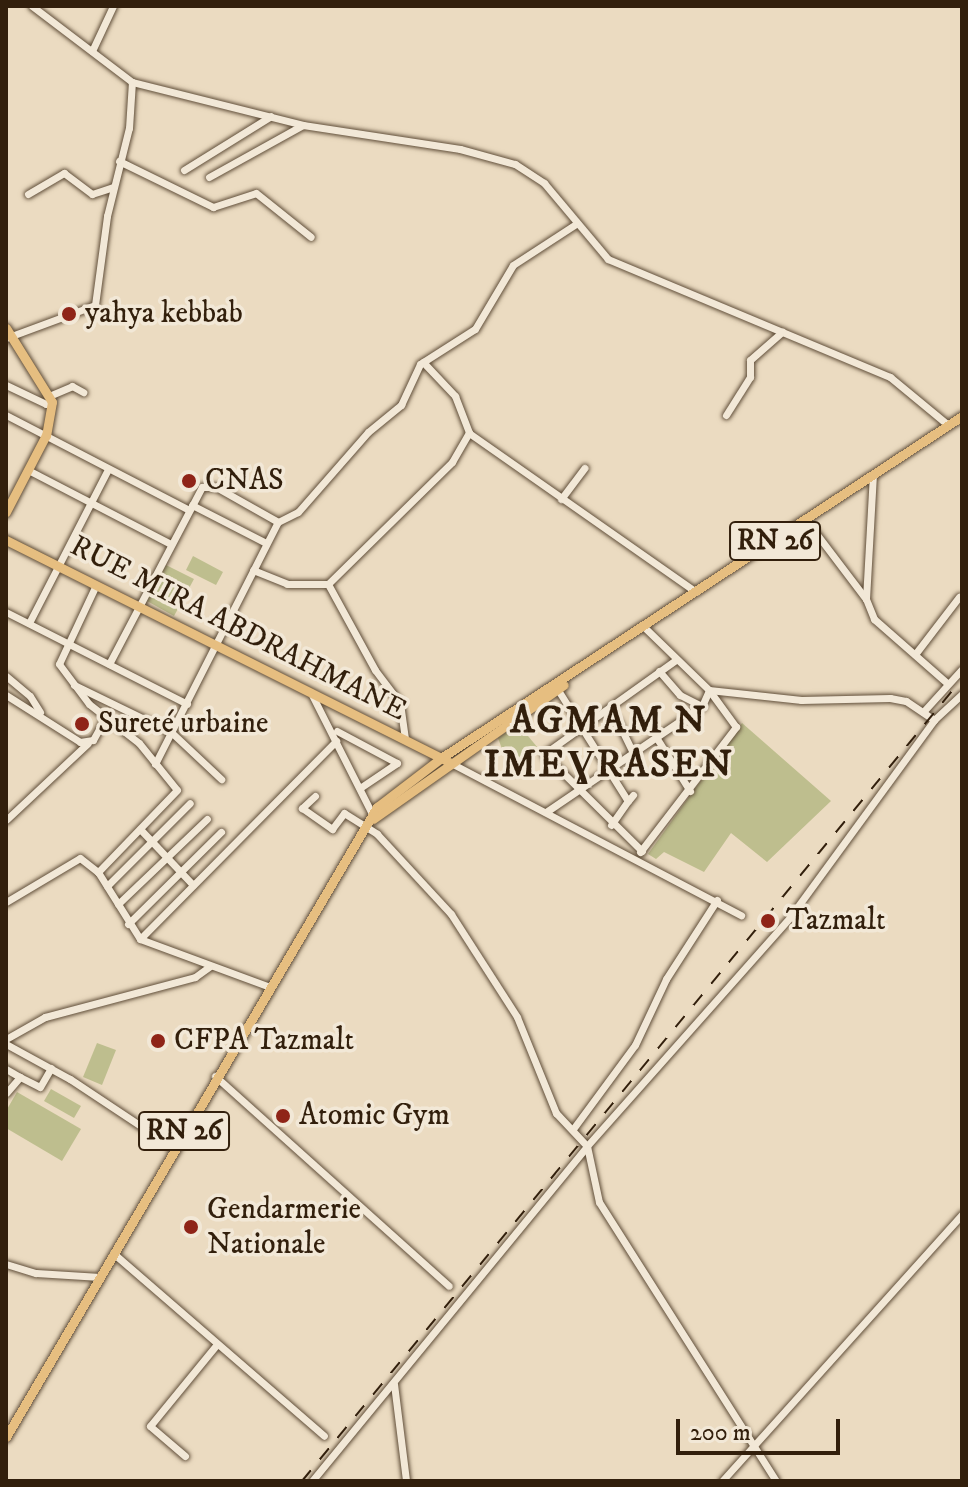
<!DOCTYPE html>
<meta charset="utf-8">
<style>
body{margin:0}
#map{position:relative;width:968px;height:1487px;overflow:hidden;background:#ebdbc1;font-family:"IM FELL DW Pica",serif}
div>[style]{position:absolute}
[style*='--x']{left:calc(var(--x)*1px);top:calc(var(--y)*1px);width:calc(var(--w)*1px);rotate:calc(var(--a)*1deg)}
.green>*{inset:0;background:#bebe8e}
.roads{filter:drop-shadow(0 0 2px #604e39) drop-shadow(0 0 2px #604e39)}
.minor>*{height:7px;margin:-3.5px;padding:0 3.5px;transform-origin:3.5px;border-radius:3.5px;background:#f2e8d7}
.major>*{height:9px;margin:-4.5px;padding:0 4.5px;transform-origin:4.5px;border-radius:4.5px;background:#e6be80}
.rail>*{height:2px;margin-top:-1px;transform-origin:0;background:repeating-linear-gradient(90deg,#321f0c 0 14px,transparent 0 28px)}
.dots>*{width:22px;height:22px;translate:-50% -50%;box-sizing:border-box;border:4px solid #f2e8d7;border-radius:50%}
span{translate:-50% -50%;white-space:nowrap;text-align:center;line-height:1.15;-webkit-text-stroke:7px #f2e8d7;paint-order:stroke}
.shield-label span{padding:2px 6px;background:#f2e8d7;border:2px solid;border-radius:6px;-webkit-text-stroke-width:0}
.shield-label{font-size:28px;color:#321f0c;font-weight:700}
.poi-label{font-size:30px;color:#321f0c}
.left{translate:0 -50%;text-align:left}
.street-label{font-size:30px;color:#321f0c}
.district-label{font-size:38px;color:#321f0c;font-weight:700;letter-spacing:2px}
.frame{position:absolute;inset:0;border:8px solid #321f0c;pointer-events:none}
.scale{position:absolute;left:676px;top:1419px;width:164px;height:36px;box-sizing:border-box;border:4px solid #321f0c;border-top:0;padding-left:10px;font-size:24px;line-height:28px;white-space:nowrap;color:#321f0c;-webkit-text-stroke:6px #f2e8d7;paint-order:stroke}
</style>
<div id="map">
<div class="green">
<div style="clip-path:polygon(193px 556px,223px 572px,216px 585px,186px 570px)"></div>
<div style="clip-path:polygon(166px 565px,194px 579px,174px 616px,147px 601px)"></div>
<div style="clip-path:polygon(742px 723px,831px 801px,767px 862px,731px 833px,704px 872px,664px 852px,656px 859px,648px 854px)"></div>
<div style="clip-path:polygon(518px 724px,538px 748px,509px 768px,498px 738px)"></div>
<div style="clip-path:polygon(97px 1043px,116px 1050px,102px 1085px,83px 1077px)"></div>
<div style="clip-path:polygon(51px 1089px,81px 1106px,74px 1118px,44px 1101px)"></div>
<div style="clip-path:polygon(17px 1092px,81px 1129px,62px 1161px,6px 1128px,6px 1111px)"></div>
</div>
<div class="roads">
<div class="minor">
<div style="--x:32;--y:6;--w:126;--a:37.2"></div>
<div style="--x:132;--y:82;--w:176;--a:14.1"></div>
<div style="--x:303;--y:125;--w:159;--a:8.7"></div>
<div style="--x:460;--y:149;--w:57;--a:15.3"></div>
<div style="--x:515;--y:164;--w:35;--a:33"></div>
<div style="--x:544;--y:183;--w:99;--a:49.9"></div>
<div style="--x:608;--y:259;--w:306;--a:22.7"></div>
<div style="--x:890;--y:377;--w:75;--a:39.6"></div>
<div style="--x:92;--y:51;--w:50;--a:-65"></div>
<div style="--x:119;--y:161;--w:105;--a:26.1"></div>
<div style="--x:213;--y:207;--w:45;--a:-18"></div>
<div style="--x:256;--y:193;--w:70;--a:38.7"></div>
<div style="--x:184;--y:170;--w:102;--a:-31.8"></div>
<div style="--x:209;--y:177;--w:107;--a:-29"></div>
<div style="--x:28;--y:194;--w:42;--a:-30.3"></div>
<div style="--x:64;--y:173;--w:35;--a:37"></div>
<div style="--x:92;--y:194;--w:22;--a:-18"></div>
<div style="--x:6;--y:338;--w:95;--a:-20.3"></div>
<div style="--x:95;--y:305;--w:90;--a:-82.3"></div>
<div style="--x:107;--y:216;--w:91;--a:-76"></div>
<div style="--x:129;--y:128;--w:46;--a:-86.3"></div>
<div style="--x:423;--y:362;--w:47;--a:46.7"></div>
<div style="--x:455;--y:396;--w:40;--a:69"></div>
<div style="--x:6;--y:385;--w:44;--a:25.4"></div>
<div style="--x:46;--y:404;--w:6;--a:-18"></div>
<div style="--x:49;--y:396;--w:25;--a:-23"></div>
<div style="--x:72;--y:386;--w:13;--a:29"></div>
<div style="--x:6;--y:415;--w:206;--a:27.4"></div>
<div style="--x:726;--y:415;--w:45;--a:-57.7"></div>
<div style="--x:750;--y:377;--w:17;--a:-90"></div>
<div style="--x:750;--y:360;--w:43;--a:-41.2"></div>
<div style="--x:28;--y:470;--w:161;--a:27.4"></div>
<div style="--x:561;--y:499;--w:39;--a:-53"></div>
<div style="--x:192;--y:505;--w:83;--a:27.2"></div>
<div style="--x:806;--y:520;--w:99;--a:52.8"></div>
<div style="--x:866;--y:599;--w:22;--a:68"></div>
<div style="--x:874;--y:619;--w:98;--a:41.3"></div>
<div style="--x:253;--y:570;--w:37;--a:22"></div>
<div style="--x:287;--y:584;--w:41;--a:0"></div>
<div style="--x:328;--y:584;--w:98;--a:61.3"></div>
<div style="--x:375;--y:670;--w:41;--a:52.9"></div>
<div style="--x:400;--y:703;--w:37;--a:82"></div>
<div style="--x:328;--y:584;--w:174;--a:-44.5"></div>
<div style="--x:452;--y:462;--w:34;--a:-60"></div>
<div style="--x:469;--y:433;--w:277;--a:35"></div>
<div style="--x:96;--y:585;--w:87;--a:115.1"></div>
<div style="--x:59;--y:664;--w:50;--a:53.1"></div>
<div style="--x:89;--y:704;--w:63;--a:38"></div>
<div style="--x:139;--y:743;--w:60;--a:51"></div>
<div style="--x:177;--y:790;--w:114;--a:133.9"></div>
<div style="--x:866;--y:599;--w:124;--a:-86.8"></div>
<div style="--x:6;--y:612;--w:203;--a:26.9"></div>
<div style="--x:29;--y:623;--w:173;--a:-62.8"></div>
<div style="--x:916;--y:653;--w:71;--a:-52.5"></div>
<div style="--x:109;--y:664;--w:200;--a:-62.3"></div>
<div style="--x:202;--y:487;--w:14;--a:0"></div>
<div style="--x:216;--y:487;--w:71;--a:29.4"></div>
<div style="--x:659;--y:671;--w:32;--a:49"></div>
<div style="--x:680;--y:695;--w:25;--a:27"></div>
<div style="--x:6;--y:676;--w:31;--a:40"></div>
<div style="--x:30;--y:696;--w:19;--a:58"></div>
<div style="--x:74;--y:685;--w:108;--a:25.9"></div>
<div style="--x:171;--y:732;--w:69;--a:43.2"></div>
<div style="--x:558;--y:690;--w:131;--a:57.8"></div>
<div style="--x:628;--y:801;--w:8;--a:-50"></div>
<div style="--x:311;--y:693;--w:136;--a:63.2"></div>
<div style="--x:6;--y:695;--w:88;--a:32.4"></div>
<div style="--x:80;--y:742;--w:13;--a:-9"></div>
<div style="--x:93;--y:740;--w:23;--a:-61"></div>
<div style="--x:923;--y:712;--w:58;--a:-47.8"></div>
<div style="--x:617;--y:720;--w:37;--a:64"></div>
<div style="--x:337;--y:731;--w:68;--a:28.1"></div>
<div style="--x:397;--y:763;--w:45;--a:146"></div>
<div style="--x:656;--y:737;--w:64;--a:57.8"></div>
<div style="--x:449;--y:762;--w:330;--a:27.7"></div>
<div style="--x:155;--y:764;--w:271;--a:-63.1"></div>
<div style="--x:278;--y:522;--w:22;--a:-27"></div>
<div style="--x:298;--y:512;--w:106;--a:-48.8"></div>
<div style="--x:368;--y:432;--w:43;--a:-39.3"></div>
<div style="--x:401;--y:405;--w:45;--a:-65.1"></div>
<div style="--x:420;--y:364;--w:65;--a:-32.5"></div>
<div style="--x:475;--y:329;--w:74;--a:-59.3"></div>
<div style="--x:513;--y:265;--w:75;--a:-33.1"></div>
<div style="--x:315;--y:796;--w:18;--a:137"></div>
<div style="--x:302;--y:808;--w:37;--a:35"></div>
<div style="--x:332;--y:829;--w:20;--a:-53"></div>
<div style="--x:344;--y:813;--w:39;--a:32"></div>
<div style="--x:377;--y:834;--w:109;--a:47.2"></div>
<div style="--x:451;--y:914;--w:122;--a:57.3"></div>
<div style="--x:517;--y:1017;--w:104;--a:67.9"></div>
<div style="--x:556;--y:1113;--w:45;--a:46.8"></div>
<div style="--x:587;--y:1146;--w:306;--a:-48.4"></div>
<div style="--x:790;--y:917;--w:244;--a:-53.8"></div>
<div style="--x:546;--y:812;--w:189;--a:-34.2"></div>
<div style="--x:702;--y:706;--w:17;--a:-66"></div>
<div style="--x:709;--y:690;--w:93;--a:6.2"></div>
<div style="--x:801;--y:700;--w:89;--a:-1.3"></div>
<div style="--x:890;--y:698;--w:16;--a:11"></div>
<div style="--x:906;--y:701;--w:34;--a:34"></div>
<div style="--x:934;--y:720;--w:38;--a:-43"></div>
<div style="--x:6;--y:820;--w:112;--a:-43.2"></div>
<div style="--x:611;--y:825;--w:29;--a:-55"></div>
<div style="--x:140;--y:829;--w:77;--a:46.6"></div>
<div style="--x:642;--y:851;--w:138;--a:-135.3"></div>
<div style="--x:544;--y:754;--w:162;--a:-35.5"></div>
<div style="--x:640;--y:852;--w:158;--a:-52.5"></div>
<div style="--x:736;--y:727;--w:46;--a:-126.1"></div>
<div style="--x:709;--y:690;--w:89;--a:-135.9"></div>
<div style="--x:107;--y:886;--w:117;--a:-45"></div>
<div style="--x:6;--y:902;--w:86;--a:-30.7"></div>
<div style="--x:80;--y:858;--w:23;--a:38"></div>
<div style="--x:98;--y:872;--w:79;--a:57.9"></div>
<div style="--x:140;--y:939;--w:135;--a:20.3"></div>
<div style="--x:118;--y:904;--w:123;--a:-43.7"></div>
<div style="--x:128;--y:924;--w:131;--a:-44.7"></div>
<div style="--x:140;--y:939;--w:279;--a:-45.3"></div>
<div style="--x:6;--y:1039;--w:45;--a:-29.4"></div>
<div style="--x:45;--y:1017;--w:155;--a:-14.9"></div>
<div style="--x:195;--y:977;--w:19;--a:-36"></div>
<div style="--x:6;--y:1044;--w:73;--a:28.7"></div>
<div style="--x:70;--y:1079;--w:125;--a:33.6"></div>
<div style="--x:6;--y:1069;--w:16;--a:30"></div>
<div style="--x:20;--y:1077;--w:21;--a:131"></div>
<div style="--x:215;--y:1076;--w:314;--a:41.9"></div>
<div style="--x:20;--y:1077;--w:22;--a:27"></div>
<div style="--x:40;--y:1087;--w:22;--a:-60"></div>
<div style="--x:573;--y:1129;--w:104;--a:-53.6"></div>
<div style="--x:635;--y:1045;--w:73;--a:-64.8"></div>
<div style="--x:666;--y:979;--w:94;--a:-57.2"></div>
<div style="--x:587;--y:1146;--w:57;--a:77.9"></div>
<div style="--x:599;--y:1202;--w:330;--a:57.6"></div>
<div style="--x:113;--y:1253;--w:279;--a:40.9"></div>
<div style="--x:6;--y:1264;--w:31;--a:17"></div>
<div style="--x:36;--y:1273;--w:64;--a:3.6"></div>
<div style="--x:394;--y:1384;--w:98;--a:82.9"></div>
<div style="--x:185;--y:1456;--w:46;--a:-139.4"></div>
<div style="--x:150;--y:1426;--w:106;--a:-50.7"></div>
<div style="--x:312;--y:1481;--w:433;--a:-50.6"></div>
<div style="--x:722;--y:1481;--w:359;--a:-48"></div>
</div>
<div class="major">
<div style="--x:6;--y:328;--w:87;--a:58.1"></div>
<div style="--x:52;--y:402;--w:34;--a:100"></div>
<div style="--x:46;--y:435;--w:87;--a:117.5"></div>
<div style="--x:6;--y:540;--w:494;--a:26.6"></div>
<div style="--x:373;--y:819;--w:233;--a:-35.1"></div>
<div style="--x:6;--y:1437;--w:731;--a:-59.51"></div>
<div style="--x:377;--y:807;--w:81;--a:-37.4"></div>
<div style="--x:441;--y:758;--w:623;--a:-33.28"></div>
</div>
</div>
<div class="rail">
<div style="--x:302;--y:1481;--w:1039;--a:-50.55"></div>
</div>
<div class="dots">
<div style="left:69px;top:314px;background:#8f2418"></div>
<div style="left:189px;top:481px;background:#8f2418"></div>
<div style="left:82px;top:724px;background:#8f2418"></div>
<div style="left:768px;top:921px;background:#8f2418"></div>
<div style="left:158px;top:1041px;background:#8f2418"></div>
<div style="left:283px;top:1116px;background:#8f2418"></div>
<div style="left:191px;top:1227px;background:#8f2418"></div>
</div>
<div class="shield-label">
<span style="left:775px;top:541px">RN 26</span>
<span style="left:184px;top:1131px">RN 26</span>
</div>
<div class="poi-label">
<span class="left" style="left:85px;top:314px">yahya kebbab</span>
<span class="left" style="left:205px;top:481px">CNAS</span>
<span class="left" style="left:98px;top:724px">Sureté urbaine</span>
<span class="left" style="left:786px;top:921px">Tazmalt</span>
<span class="left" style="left:174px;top:1041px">CFPA Tazmalt</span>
<span class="left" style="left:299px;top:1116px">Atomic Gym</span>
<span class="left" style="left:207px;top:1227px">Gendarmerie<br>Nationale</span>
</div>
<div class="street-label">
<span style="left:238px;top:629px;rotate:27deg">RUE MIRA ABDRAHMANE</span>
</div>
<div class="district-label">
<span style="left:609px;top:744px">AGMAM N<br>IMEƔRASEN</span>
</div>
<div class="frame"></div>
<div class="scale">200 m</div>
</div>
